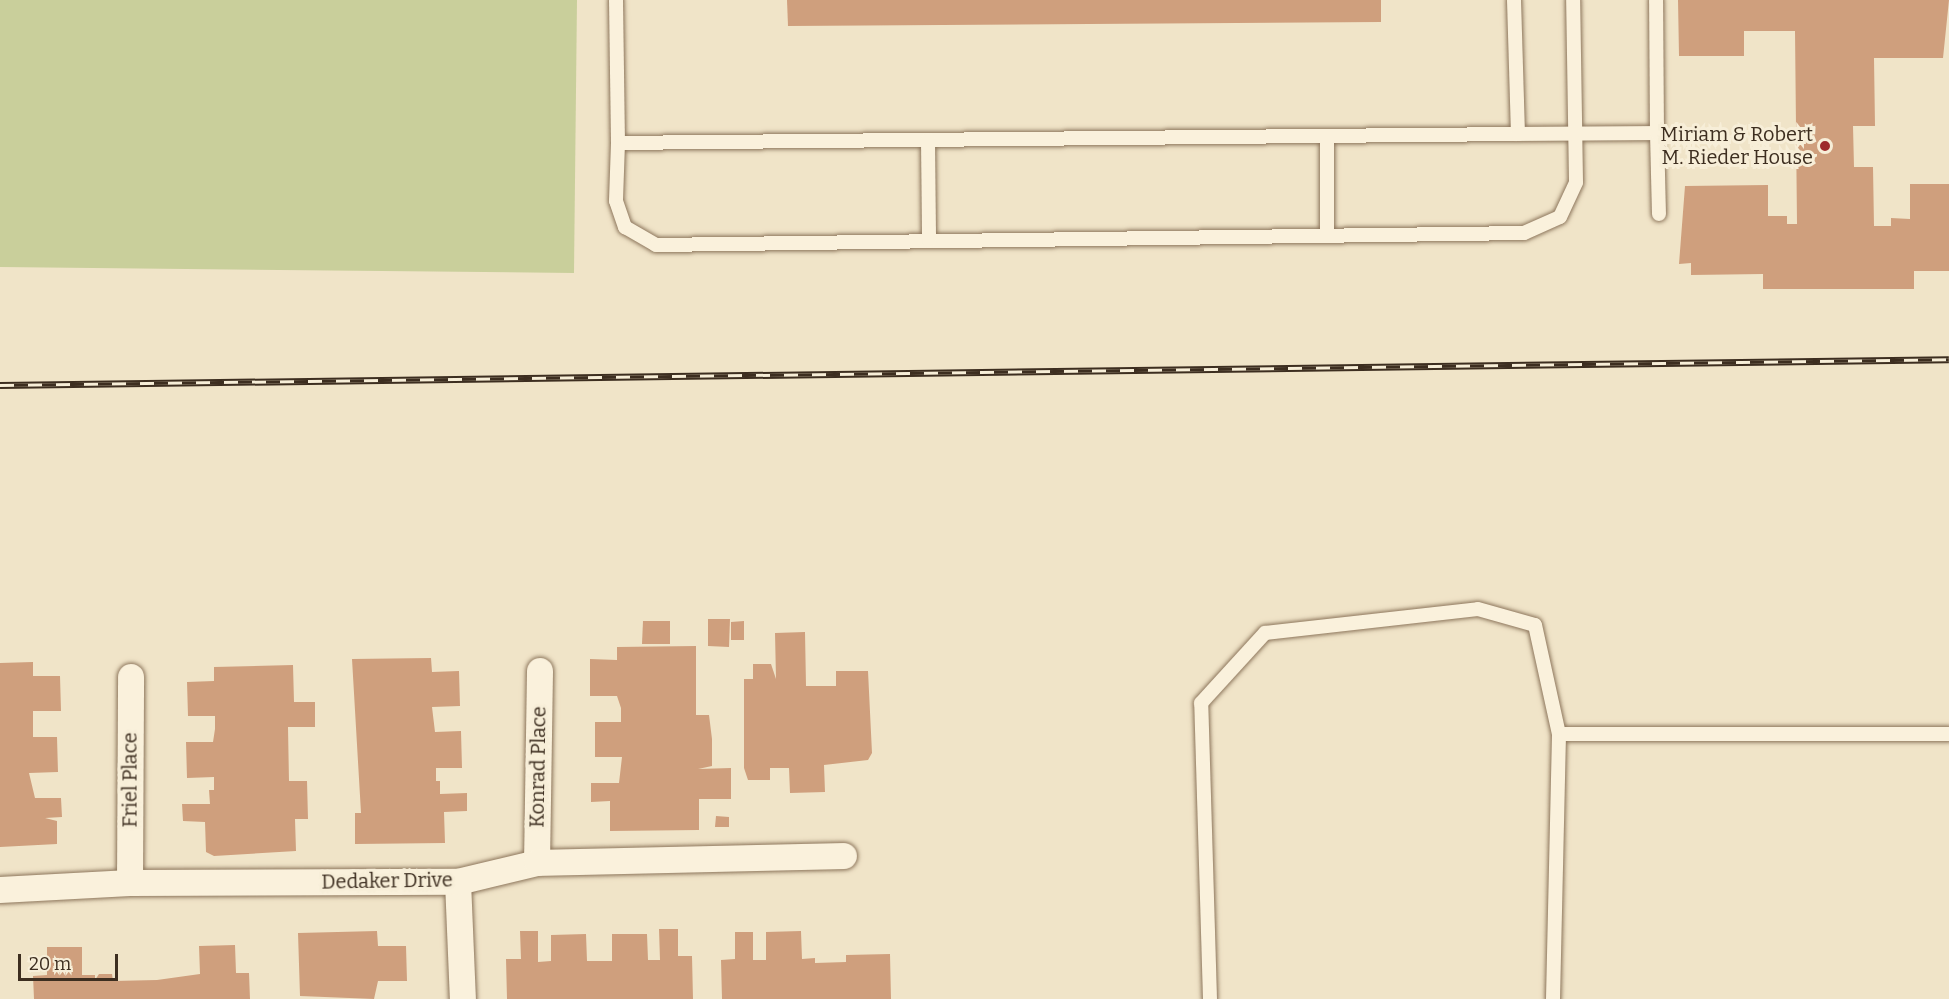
<!DOCTYPE html>
<style>
body{margin:0}
#map{position:relative;width:1949px;height:999px;overflow:hidden;background:#f0e4c8;font-family:Bitter,serif}
div>[style]{position:absolute}
[style*='--x']{left:calc(var(--x)*1px);top:calc(var(--y)*1px);width:calc(var(--w)*1px);rotate:calc(var(--a)*1deg)}
.green>*{inset:0;background:#c9cf9b}
.building>*{inset:0;background:#cf9f7d}
.roads{filter:drop-shadow(0 0 2px #8d765c) drop-shadow(0 0 2px #8d765c)}
.service>*{height:14px;margin:-7px;padding:0 7px;transform-origin:7px;border-radius:7px;background:#faf1dc}
.minor>*{height:26px;margin:-13px;padding:0 13px;transform-origin:13px;border-radius:13px;background:#faf1dc}
.rail>*{height:7px;margin-top:-3.5px;transform-origin:0;background:repeating-linear-gradient(90deg,#f7eed8 0 14px,#3d2e20 0 28px);box-sizing:border-box;border-block:2px solid #3d2e20}
.dots>*{width:16px;height:16px;translate:-50% -50%;box-sizing:border-box;border:3px solid #f7eed8;border-radius:50%}
span{translate:-50% -50%;white-space:nowrap;text-align:center;line-height:1.15;-webkit-text-stroke:6px #f7eed8;paint-order:stroke}
.poi-label{font-size:20px;color:#3d2e20}
.right{translate:-100% -50%;text-align:right}
.street-label{font-size:20px;color:#3d2e20}
.scale{position:absolute;left:18px;top:954px;width:100px;height:27px;box-sizing:border-box;border:3px solid #3d2e20;border-top:0;padding-left:8px;font-size:18px;line-height:21px;white-space:nowrap;color:#3d2e20;-webkit-text-stroke:4px #f7eed8;paint-order:stroke}
</style>
<div id="map">
<div class="green">
<div style="clip-path:polygon(0 0,577px 0,574px 273px,0 267px)"></div>
</div>
<div class="building">
<div style="clip-path:polygon(787px 0,1381px 0,1381px 22px,788px 26px)"></div>
<div style="clip-path:polygon(1678px 0,1949px 0,1943px 58px,1874px 58px,1875px 126px,1853px 126px,1854px 167px,1873px 167px,1874px 226px,1891px 226px,1891px 218px,1910px 219px,1910px 184px,1949px 184px,1949px 271px,1914px 271px,1914px 289px,1763px 289px,1763px 274px,1691px 275px,1691px 263px,1679px 264px,1685px 186px,1768px 185px,1768px 216px,1787px 216px,1787px 224px,1797px 224px,1795px 31px,1744px 31px,1744px 56px,1679px 56px)"></div>
<div style="clip-path:polygon(708px 619px,730px 619px,729px 647px,708px 646px)"></div>
<div style="clip-path:polygon(643px 621px,670px 621px,670px 644px,642px 644px)"></div>
<div style="clip-path:polygon(744px 621px,744px 640px,731px 640px,731px 622px)"></div>
<div style="clip-path:polygon(805px 632px,806px 686px,836px 686px,836px 671px,868px 671px,872px 753px,868px 760px,824px 765px,825px 792px,790px 793px,789px 768px,770px 768px,770px 780px,748px 780px,744px 768px,744px 679px,753px 679px,753px 664px,771px 664px,776px 679px,775px 633px)"></div>
<div style="clip-path:polygon(696px 646px,696px 715px,709px 715px,712px 739px,712px 766px,698px 769px,731px 768px,731px 799px,699px 799px,699px 830px,610px 831px,610px 801px,591px 802px,591px 783px,619px 783px,622px 757px,595px 757px,595px 722px,621px 722px,621px 708px,617px 696px,590px 696px,590px 659px,617px 660px,617px 647px)"></div>
<div style="clip-path:polygon(431px 658px,432px 672px,459px 671px,460px 706px,432px 707px,435px 732px,461px 731px,462px 768px,436px 768px,436px 781px,440px 781px,440px 794px,467px 793px,467px 811px,444px 812px,445px 843px,355px 844px,355px 813px,361px 813px,352px 659px)"></div>
<div style="clip-path:polygon(33px 662px,33px 676px,60px 676px,61px 711px,33px 711px,33px 737px,57px 737px,58px 772px,29px 773px,35px 798px,61px 798px,62px 817px,45px 818px,57px 821px,57px 844px,0 847px,0 663px)"></div>
<div style="clip-path:polygon(293px 665px,294px 702px,315px 702px,315px 727px,288px 727px,289px 781px,307px 781px,308px 819px,295px 819px,296px 851px,214px 856px,206px 852px,205px 822px,183px 821px,182px 804px,210px 804px,209px 790px,214px 790px,214px 777px,187px 778px,186px 742px,213px 742px,215px 729px,215px 716px,188px 716px,187px 682px,214px 681px,214px 667px)"></div>
<div style="clip-path:polygon(716px 816px,729px 817px,729px 827px,715px 827px)"></div>
<div style="clip-path:polygon(659px 929px,678px 929px,678px 956px,692px 956px,693px 999px,507px 999px,506px 959px,521px 959px,520px 931px,538px 931px,538px 962px,551px 961px,551px 935px,586px 934px,587px 961px,612px 961px,612px 934px,647px 934px,648px 960px,660px 960px)"></div>
<div style="clip-path:polygon(377px 931px,378px 946px,406px 946px,407px 981px,378px 981px,374px 999px,300px 996px,298px 933px)"></div>
<div style="clip-path:polygon(801px 931px,802px 959px,815px 958px,815px 963px,846px 962px,846px 955px,890px 954px,891px 999px,722px 999px,721px 960px,735px 959px,735px 932px,753px 932px,753px 960px,766px 960px,766px 932px)"></div>
<div style="clip-path:polygon(235px 945px,236px 973px,249px 973px,250px 999px,34px 999px,33px 976px,47px 975px,47px 947px,82px 947px,82px 975px,95px 975px,95px 980px,99px 974px,112px 974px,113px 981px,157px 980px,200px 974px,199px 946px)"></div>
</div>
<div class="roads">
<div class="service">
<div style="--x:616;--y:0;--w:143;--a:89.2"></div>
<div style="--x:1514;--y:0;--w:134;--a:88.3"></div>
<div style="--x:1518;--y:134;--w:900;--a:179.43"></div>
<div style="--x:618;--y:143;--w:58;--a:92"></div>
<div style="--x:616;--y:201;--w:28;--a:71"></div>
<div style="--x:625;--y:227;--w:36;--a:30"></div>
<div style="--x:656;--y:245;--w:868;--a:-0.79"></div>
<div style="--x:1524;--y:233;--w:39;--a:-24"></div>
<div style="--x:1560;--y:217;--w:38;--a:-65"></div>
<div style="--x:1576;--y:182;--w:182;--a:-90.9"></div>
<div style="--x:1657;--y:133;--w:81;--a:88.6"></div>
<div style="--x:1518;--y:134;--w:139;--a:-0.4"></div>
<div style="--x:1657;--y:133;--w:133;--a:-90.4"></div>
<div style="--x:1327;--y:137;--w:98;--a:90"></div>
<div style="--x:928;--y:140;--w:101;--a:89.4"></div>
<div style="--x:1210;--y:999;--w:296;--a:-91.7"></div>
<div style="--x:1201;--y:703;--w:95;--a:-47.6"></div>
<div style="--x:1265;--y:633;--w:214;--a:-6.4"></div>
<div style="--x:1478;--y:609;--w:59;--a:15.7"></div>
<div style="--x:1535;--y:625;--w:112;--a:77.6"></div>
<div style="--x:1553;--y:999;--w:265;--a:-88.7"></div>
<div style="--x:1559;--y:734;--w:390;--a:0"></div>
</div>
<div class="minor">
<div style="--x:537;--y:863;--w:192;--a:-89.1"></div>
<div style="--x:458;--y:882;--w:117;--a:87.6"></div>
<div style="--x:130;--y:883;--w:206;--a:-89.7"></div>
<div style="--x:0;--y:890;--w:130;--a:-3.1"></div>
<div style="--x:130;--y:883;--w:328;--a:-0.2"></div>
<div style="--x:458;--y:882;--w:81;--a:-13.5"></div>
<div style="--x:537;--y:863;--w:307;--a:-1.3"></div>
</div>
</div>
<div class="rail">
<div style="--x:0;--y:385;--w:1949;--a:-0.76"></div>
</div>
<div class="dots">
<div style="left:1825px;top:146px;background:#9e2a2b"></div>
</div>
<div class="poi-label">
<span class="right" style="left:1813px;top:146px">Miriam &amp; Robert<br>M. Rieder House</span>
</div>
<div class="street-label">
<span style="left:538px;top:767px;rotate:-89deg">Konrad Place</span>
<span style="left:130px;top:780px;rotate:-90deg">Friel Place</span>
<span style="left:387px;top:881px;rotate:-1deg">Dedaker Drive</span>
</div>
<div class="scale">20 m</div>
</div>
